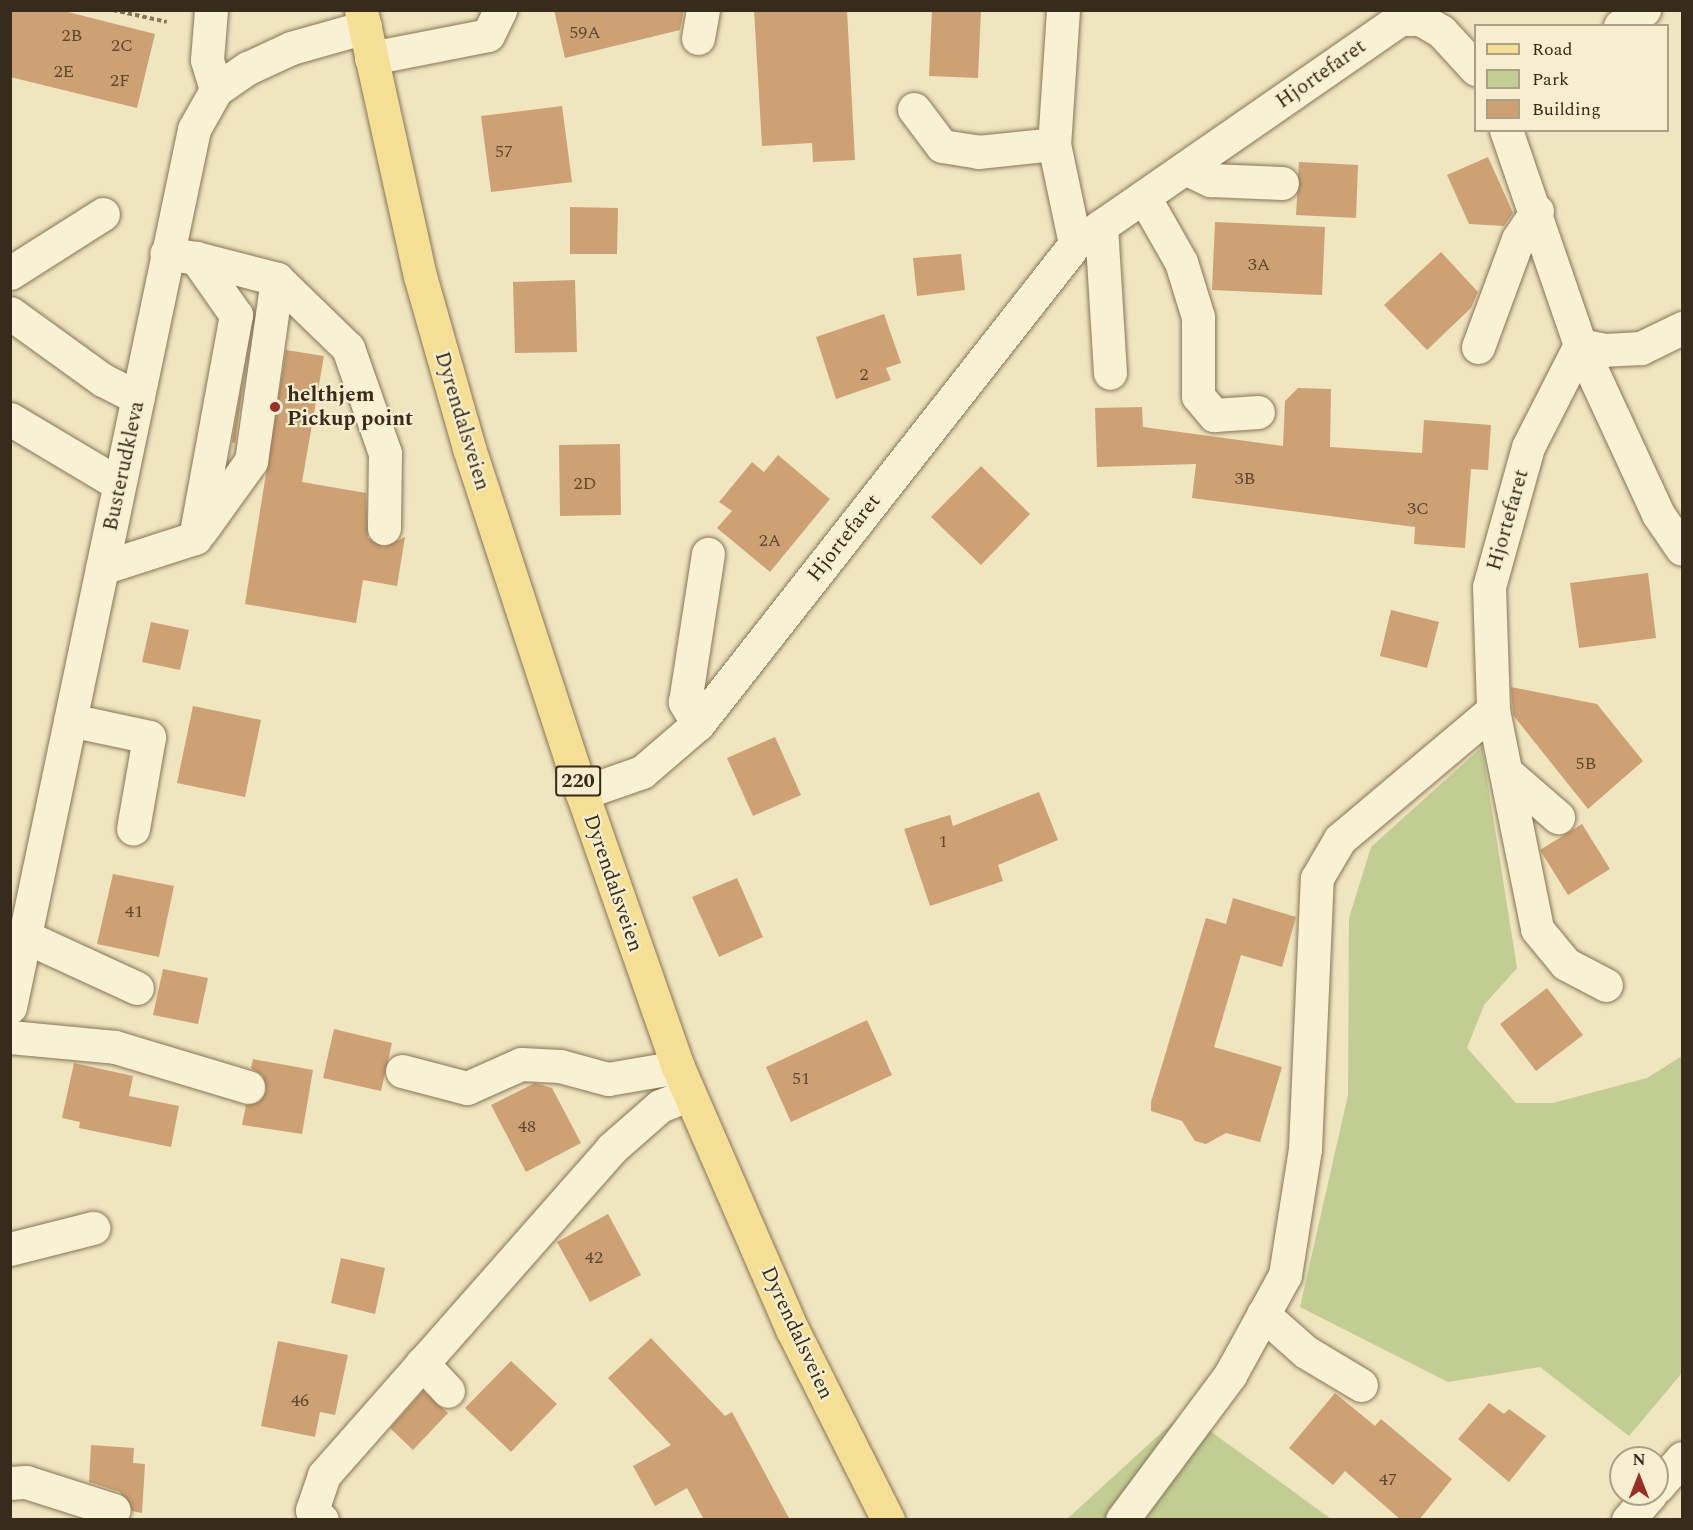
<!DOCTYPE html>
<style>
body{margin:0}
#map{position:relative;width:1693px;height:1530px;overflow:hidden;background:#efe5bf;font-family:Spectral,serif}
div>[style]{position:absolute}
[style*='--x']{left:calc(var(--x)*1px);top:calc(var(--y)*1px);width:calc(var(--w)*1px);rotate:calc(var(--a)*1deg)}
.green>*{inset:0;background:#c1cd93}
.building>*{inset:0;background:#cea174}
.path>*{height:4px;margin-top:-2px;transform-origin:0;background:repeating-linear-gradient(90deg,#887557 0 4.5px,transparent 0 7.5px)}
.roads{filter:drop-shadow(0 0 2px #887557) drop-shadow(0 0 2px #887557)}
.minor>*{height:33px;margin:-16.5px;padding:0 16.5px;transform-origin:16.5px;border-radius:16.5px;background:#f9f1d3}
.major>*{height:33px;margin:-16.5px;padding:0 16.5px;transform-origin:16.5px;border-radius:16.5px;background:#f4df95}
.dots>*{width:16px;height:16px;translate:-50% -50%;box-sizing:border-box;border:3px solid #f6eecf;border-radius:50%}
span{translate:-50% -50%;white-space:nowrap;text-align:center;line-height:1.15;-webkit-text-stroke:4.5px #f6eecf;paint-order:stroke}
.number-label{font-size:18px;color:#5d4832}
.number-label span{-webkit-text-stroke-width:0}
.shield-label span{padding:2px 4px;background:#f6eecf;border:2px solid;border-radius:4px;-webkit-text-stroke-width:0}
.shield-label{font-size:20px;color:#372b1c;font-weight:700}
.street-label{font-size:21px;color:#372b1c}
.poi-label{font-size:21px;color:#372b1c;font-weight:700}
.left{translate:0 -50%;text-align:left}
.frame{position:absolute;inset:0;border:12px solid #372b1c;pointer-events:none}
.legend{position:absolute;left:1474px;top:24px;width:195px;height:108px;box-sizing:border-box;background:#f6eecf;border:2px solid #aaa087;margin:0;padding:8px 10px;list-style:none;font-size:18px;color:#372b1c}
.legend li{display:flex;align-items:center;gap:12px;height:30px}
.legend b{width:30px;border:2px solid #aaa087}
.north{position:absolute;left:1609px;top:1446px;width:60px;height:60px;box-sizing:border-box;background:#f6eecf;border:2px solid #aaa087;border-radius:50%;rotate:0deg;font-size:16px;font-weight:700;line-height:24px;text-align:center;color:#372b1c}
.north::after{content:'';display:block;margin:auto;width:21px;height:27px;background:#982f26;clip-path:polygon(50% 0,100% 100%,50% 72%,0 100%)}
</style>
<div id="map">
<div class="green">
<div style="clip-path:polygon(1482px 747px,1517px 968px,1484px 1005px,1467px 1048px,1516px 1103px,1553px 1103px,1647px 1078px,1682px 1056px,1682px 1373px,1629px 1436px,1540px 1367px,1448px 1382px,1300px 1307px,1348px 1095px,1349px 918px,1371px 847px)"></div>
<div style="clip-path:polygon(1184px 1412px,1331px 1519px,1066px 1520px)"></div>
</div>
<div class="building">
<div style="clip-path:polygon(10px 10px,60px 10px,155px 34px,137px 108px,10px 77px)"></div>
<div style="clip-path:polygon(554px 10px,684px 10px,680px 30px,565px 58px)"></div>
<div style="clip-path:polygon(754px 10px,847px 10px,855px 160px,813px 162px,812px 143px,762px 146px)"></div>
<div style="clip-path:polygon(932px 10px,981px 10px,978px 78px,929px 76px)"></div>
<div style="clip-path:polygon(562px 106px,572px 182px,491px 192px,481px 116px)"></div>
<div style="clip-path:polygon(1488px 157px,1513px 213px,1504px 226px,1469px 224px,1447px 175px)"></div>
<div style="clip-path:polygon(1299px 162px,1358px 165px,1356px 218px,1296px 215px)"></div>
<div style="clip-path:polygon(570px 207px,618px 208px,617px 254px,570px 254px)"></div>
<div style="clip-path:polygon(1215px 222px,1325px 227px,1322px 295px,1212px 290px)"></div>
<div style="clip-path:polygon(1441px 252px,1478px 292px,1471px 308px,1427px 350px,1384px 305px)"></div>
<div style="clip-path:polygon(961px 254px,965px 290px,917px 296px,913px 258px)"></div>
<div style="clip-path:polygon(575px 280px,577px 352px,515px 353px,513px 282px)"></div>
<div style="clip-path:polygon(884px 314px,901px 363px,886px 368px,891px 380px,836px 399px,816px 337px)"></div>
<div style="clip-path:polygon(286px 350px,324px 356px,302px 482px,366px 493px,368px 538px,384px 547px,405px 537px,397px 586px,363px 580px,356px 623px,245px 604px)"></div>
<div style="clip-path:polygon(245px 367px,235px 443px,232px 442px)"></div>
<div style="clip-path:polygon(1298px 388px,1331px 389px,1330px 447px,1422px 453px,1424px 420px,1491px 425px,1488px 470px,1471px 469px,1465px 548px,1414px 544px,1415px 527px,1192px 498px,1196px 464px,1097px 467px,1095px 408px,1142px 407px,1143px 427px,1283px 446px,1285px 401px)"></div>
<div style="clip-path:polygon(620px 444px,621px 515px,560px 516px,559px 445px)"></div>
<div style="clip-path:polygon(778px 455px,830px 499px,770px 572px,717px 528px,732px 511px,719px 502px,752px 462px,764px 472px)"></div>
<div style="clip-path:polygon(981px 466px,1030px 514px,981px 565px,931px 517px)"></div>
<div style="clip-path:polygon(1648px 573px,1656px 638px,1579px 648px,1570px 583px)"></div>
<div style="clip-path:polygon(1391px 610px,1439px 622px,1427px 668px,1380px 656px)"></div>
<div style="clip-path:polygon(151px 622px,189px 630px,180px 670px,142px 662px)"></div>
<div style="clip-path:polygon(1511px 687px,1597px 704px,1643px 761px,1588px 809px,1513px 715px)"></div>
<div style="clip-path:polygon(193px 706px,261px 720px,245px 797px,177px 783px)"></div>
<div style="clip-path:polygon(775px 737px,801px 795px,753px 816px,727px 758px)"></div>
<div style="clip-path:polygon(1039px 792px,1058px 840px,998px 865px,1003px 881px,930px 906px,904px 829px,950px 815px,953px 826px)"></div>
<div style="clip-path:polygon(1582px 824px,1610px 869px,1568px 895px,1540px 850px)"></div>
<div style="clip-path:polygon(113px 874px,174px 886px,159px 957px,97px 944px)"></div>
<div style="clip-path:polygon(737px 878px,763px 937px,719px 957px,692px 897px)"></div>
<div style="clip-path:polygon(1233px 898px,1296px 917px,1282px 967px,1241px 955px,1214px 1047px,1282px 1067px,1260px 1142px,1226px 1133px,1206px 1144px,1195px 1141px,1182px 1121px,1151px 1111px,1151px 1102px,1206px 918px,1226px 924px)"></div>
<div style="clip-path:polygon(163px 969px,208px 978px,198px 1024px,153px 1015px)"></div>
<div style="clip-path:polygon(1547px 988px,1583px 1035px,1536px 1071px,1500px 1024px)"></div>
<div style="clip-path:polygon(867px 1020px,892px 1075px,791px 1122px,766px 1067px)"></div>
<div style="clip-path:polygon(334px 1029px,392px 1043px,381px 1091px,323px 1078px)"></div>
<div style="clip-path:polygon(253px 1059px,313px 1070px,302px 1134px,242px 1125px,246px 1105px,260px 1101px,266px 1092px,262px 1075px,251px 1068px)"></div>
<div style="clip-path:polygon(74px 1063px,133px 1076px,129px 1096px,179px 1106px,171px 1147px,79px 1128px,80px 1122px,62px 1118px)"></div>
<div style="clip-path:polygon(535px 1083px,552px 1088px,581px 1143px,526px 1172px,491px 1105px)"></div>
<div style="clip-path:polygon(608px 1214px,641px 1275px,590px 1302px,557px 1242px)"></div>
<div style="clip-path:polygon(341px 1258px,385px 1268px,375px 1314px,331px 1303px)"></div>
<div style="clip-path:polygon(651px 1338px,725px 1416px,732px 1412px,790px 1520px,704px 1520px,687px 1488px,655px 1506px,633px 1466px,671px 1445px,608px 1378px)"></div>
<div style="clip-path:polygon(278px 1341px,348px 1355px,335px 1415px,320px 1412px,315px 1437px,261px 1426px)"></div>
<div style="clip-path:polygon(511px 1361px,557px 1404px,511px 1452px,465px 1408px)"></div>
<div style="clip-path:polygon(423px 1391px,448px 1413px,413px 1450px,390px 1428px)"></div>
<div style="clip-path:polygon(1335px 1393px,1375px 1426px,1381px 1419px,1452px 1479px,1419px 1520px,1401px 1520px,1345px 1471px,1333px 1485px,1289px 1448px)"></div>
<div style="clip-path:polygon(1489px 1403px,1504px 1414px,1509px 1409px,1546px 1436px,1509px 1482px,1458px 1439px)"></div>
<div style="clip-path:polygon(91px 1445px,134px 1448px,133px 1463px,145px 1464px,142px 1513px,132px 1511px,120px 1492px,89px 1482px)"></div>
</div>
<div class="path">
<div style="--x:113;--y:10;--w:55;--a:12.5"></div>
</div>
<div class="roads">
<div class="minor">
<div style="--x:211;--y:10;--w:50;--a:94.6"></div>
<div style="--x:207;--y:60;--w:31;--a:73"></div>
<div style="--x:1063;--y:10;--w:134;--a:93.8"></div>
<div style="--x:1054;--y:144;--w:102;--a:78.1"></div>
<div style="--x:1075;--y:244;--w:395;--a:-34.7"></div>
<div style="--x:1400;--y:19;--w:20;--a:0"></div>
<div style="--x:1420;--y:19;--w:24;--a:30"></div>
<div style="--x:1441;--y:31;--w:52;--a:47.4"></div>
<div style="--x:1620;--y:26;--w:29;--a:-34"></div>
<div style="--x:698;--y:38;--w:28;--a:-80"></div>
<div style="--x:371;--y:58;--w:119;--a:-11.1"></div>
<div style="--x:488;--y:35;--w:28;--a:-64"></div>
<div style="--x:914;--y:109;--w:46;--a:52.9"></div>
<div style="--x:942;--y:146;--w:36;--a:9"></div>
<div style="--x:978;--y:152;--w:76;--a:-6"></div>
<div style="--x:1506;--y:130;--w:227;--a:71"></div>
<div style="--x:1580;--y:345;--w:114;--a:117"></div>
<div style="--x:1528;--y:447;--w:145;--a:105.6"></div>
<div style="--x:1489;--y:587;--w:123;--a:88.1"></div>
<div style="--x:1493;--y:710;--w:223;--a:78.6"></div>
<div style="--x:1537;--y:929;--w:45;--a:50.4"></div>
<div style="--x:1566;--y:964;--w:45;--a:27.7"></div>
<div style="--x:1185;--y:168;--w:28;--a:26"></div>
<div style="--x:1210;--y:180;--w:72;--a:2.4"></div>
<div style="--x:1144;--y:197;--w:75;--a:60.4"></div>
<div style="--x:1181;--y:262;--w:58;--a:72.8"></div>
<div style="--x:1198;--y:317;--w:79;--a:90"></div>
<div style="--x:1198;--y:396;--w:25;--a:50"></div>
<div style="--x:1214;--y:415;--w:44;--a:-3.9"></div>
<div style="--x:1101;--y:226;--w:147;--a:86.5"></div>
<div style="--x:196;--y:258;--w:84;--a:14.5"></div>
<div style="--x:277;--y:279;--w:184;--a:98.1"></div>
<div style="--x:251;--y:461;--w:87;--a:125.7"></div>
<div style="--x:10;--y:273;--w:110;--a:-32.4"></div>
<div style="--x:277;--y:279;--w:99;--a:44.2"></div>
<div style="--x:348;--y:348;--w:111;--a:70.6"></div>
<div style="--x:385;--y:453;--w:75;--a:90.8"></div>
<div style="--x:10;--y:313;--w:115;--a:35.8"></div>
<div style="--x:103;--y:380;--w:39;--a:27"></div>
<div style="--x:1682;--y:328;--w:46;--a:154"></div>
<div style="--x:1641;--y:348;--w:36;--a:177"></div>
<div style="--x:1605;--y:350;--w:25;--a:-169"></div>
<div style="--x:1580;--y:345;--w:186;--a:65.2"></div>
<div style="--x:1658;--y:514;--w:42;--a:55.6"></div>
<div style="--x:1478;--y:347;--w:115;--a:-69.7"></div>
<div style="--x:1518;--y:239;--w:34;--a:-56"></div>
<div style="--x:10;--y:419;--w:127;--a:30.8"></div>
<div style="--x:102;--y:568;--w:98;--a:-17.9"></div>
<div style="--x:195;--y:538;--w:227;--a:-79.6"></div>
<div style="--x:236;--y:315;--w:70;--a:-125.1"></div>
<div style="--x:196;--y:258;--w:30;--a:-171"></div>
<div style="--x:70;--y:720;--w:81;--a:12.1"></div>
<div style="--x:149;--y:737;--w:93;--a:99.9"></div>
<div style="--x:698;--y:724;--w:26;--a:-121"></div>
<div style="--x:685;--y:702;--w:150;--a:-81.2"></div>
<div style="--x:1506;--y:772;--w:69;--a:40.9"></div>
<div style="--x:582;--y:793;--w:64;--a:-19.3"></div>
<div style="--x:642;--y:772;--w:74;--a:-40.6"></div>
<div style="--x:698;--y:724;--w:610;--a:-51.85"></div>
<div style="--x:26;--y:937;--w:122;--a:24.7"></div>
<div style="--x:10;--y:1007;--w:897;--a:-78.16"></div>
<div style="--x:194;--y:129;--w:45;--a:-60.6"></div>
<div style="--x:216;--y:90;--w:39;--a:-35"></div>
<div style="--x:248;--y:68;--w:47;--a:-24.9"></div>
<div style="--x:291;--y:48;--w:77;--a:-15.8"></div>
<div style="--x:10;--y:1037;--w:105;--a:5.4"></div>
<div style="--x:115;--y:1047;--w:139;--a:16.7"></div>
<div style="--x:402;--y:1071;--w:67;--a:14.7"></div>
<div style="--x:467;--y:1088;--w:59;--a:-24"></div>
<div style="--x:521;--y:1064;--w:39;--a:3"></div>
<div style="--x:560;--y:1066;--w:50;--a:15.2"></div>
<div style="--x:608;--y:1079;--w:71;--a:-9.7"></div>
<div style="--x:10;--y:1249;--w:86;--a:-14.2"></div>
<div style="--x:1263;--y:1314;--w:57;--a:41.5"></div>
<div style="--x:1306;--y:1352;--w:64;--a:31"></div>
<div style="--x:422;--y:1363;--w:38;--a:47"></div>
<div style="--x:10;--y:1483;--w:16;--a:-4"></div>
<div style="--x:26;--y:1482;--w:92;--a:17.7"></div>
<div style="--x:1657;--y:1487;--w:38;--a:-49"></div>
<div style="--x:322;--y:1520;--w:14;--a:-135"></div>
<div style="--x:312;--y:1510;--w:37;--a:-71"></div>
<div style="--x:324;--y:1475;--w:434;--a:-48.6"></div>
<div style="--x:611;--y:1149;--w:65;--a:-41.3"></div>
<div style="--x:660;--y:1106;--w:31;--a:-22"></div>
<div style="--x:1122;--y:1520;--w:181;--a:-53.3"></div>
<div style="--x:1230;--y:1375;--w:114;--a:-61.2"></div>
<div style="--x:1285;--y:1275;--w:128;--a:-81"></div>
<div style="--x:1305;--y:1149;--w:271;--a:-87.5"></div>
<div style="--x:1317;--y:878;--w:45;--a:-59.5"></div>
<div style="--x:1340;--y:839;--w:200;--a:-40.1"></div>
<div style="--x:1628;--y:1520;--w:35;--a:-49"></div>
</div>
<div class="major">
<div style="--x:361;--y:10;--w:272;--a:77.5"></div>
<div style="--x:420;--y:276;--w:179;--a:74.1"></div>
<div style="--x:469;--y:448;--w:363;--a:71.9"></div>
<div style="--x:582;--y:793;--w:290;--a:70.7"></div>
<div style="--x:678;--y:1067;--w:286;--a:66.5"></div>
<div style="--x:792;--y:1329;--w:214;--a:63.3"></div>
</div>
</div>
<div class="dots">
<div style="left:275px;top:407px;background:#982f26"></div>
</div>
<div class="number-label">
<span style="left:585px;top:33px">59A</span>
<span style="left:72px;top:36px">2B</span>
<span style="left:122px;top:46px">2C</span>
<span style="left:64px;top:72px">2E</span>
<span style="left:120px;top:81px">2F</span>
<span style="left:504px;top:152px">57</span>
<span style="left:1259px;top:265px">3A</span>
<span style="left:864px;top:375px">2</span>
<span style="left:1245px;top:479px">3B</span>
<span style="left:585px;top:484px">2D</span>
<span style="left:1418px;top:509px">3C</span>
<span style="left:770px;top:541px">2A</span>
<span style="left:1586px;top:764px">5B</span>
<span style="left:943px;top:842px">1</span>
<span style="left:134px;top:912px">41</span>
<span style="left:801px;top:1079px">51</span>
<span style="left:527px;top:1127px">48</span>
<span style="left:594px;top:1258px">42</span>
<span style="left:300px;top:1401px">46</span>
<span style="left:1388px;top:1480px">47</span>
</div>
<div class="shield-label">
<span style="left:578px;top:781px">220</span>
</div>
<div class="street-label">
<span style="left:1321px;top:74px;rotate:-35deg">Hjortefaret</span>
<span style="left:462px;top:421px;rotate:73deg">Dyrendalsveien</span>
<span style="left:124px;top:466px;rotate:-78deg">Busterudkleva</span>
<span style="left:1508px;top:520px;rotate:-74deg">Hjortefaret</span>
<span style="left:844px;top:538px;rotate:-52deg">Hjortefaret</span>
<span style="left:613px;top:883px;rotate:71deg">Dyrendalsveien</span>
<span style="left:797px;top:1333px;rotate:65deg">Dyrendalsveien</span>
</div>
<div class="poi-label">
<span class="left" style="left:287px;top:407px">helthjem<br>Pickup point</span>
</div>
<div class="frame"></div>
<ul class="legend">
<li><b style="height:8px;background:#f4df95"></b>Road</li>
<li><b style="height:16px;background:#c1cd93"></b>Park</li>
<li><b style="height:16px;background:#cea174"></b>Building</li>
</ul>
<div class="north">N</div>
</div>
